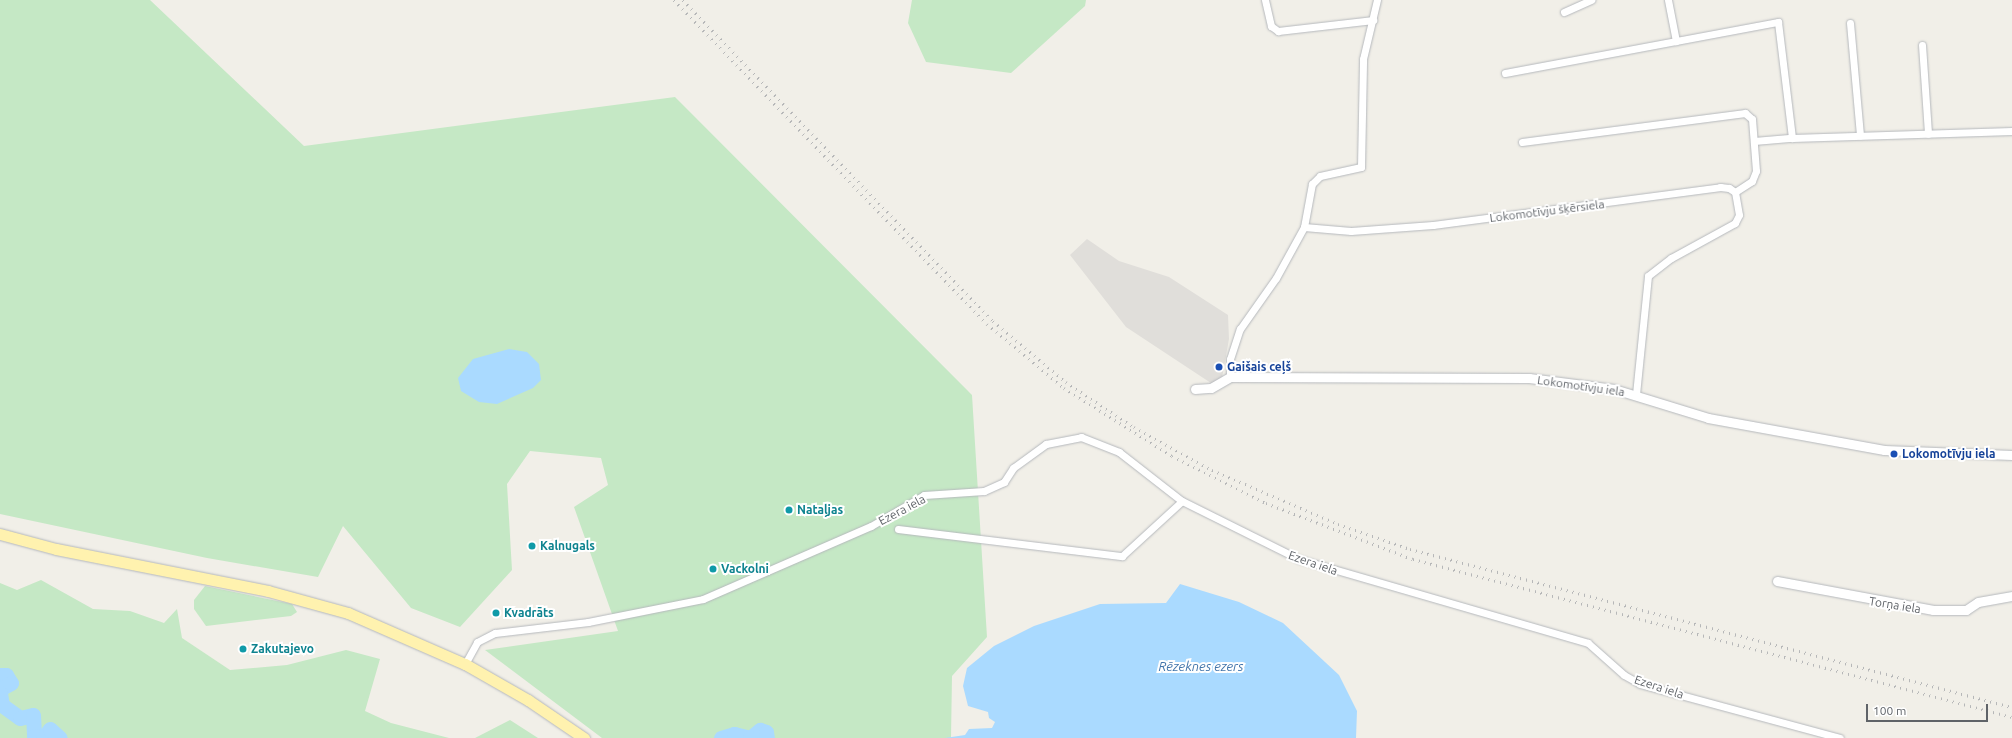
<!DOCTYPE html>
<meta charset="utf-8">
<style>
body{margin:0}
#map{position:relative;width:2012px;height:738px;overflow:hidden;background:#f1efe8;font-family:Ubuntu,sans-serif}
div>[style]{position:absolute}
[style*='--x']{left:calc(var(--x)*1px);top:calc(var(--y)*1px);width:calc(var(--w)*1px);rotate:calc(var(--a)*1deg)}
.industrial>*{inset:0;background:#e0deda}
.green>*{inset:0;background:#c5e8c5}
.water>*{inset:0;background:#aadaff}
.river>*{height:15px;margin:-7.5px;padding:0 7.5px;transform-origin:7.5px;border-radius:7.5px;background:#aadaff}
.roads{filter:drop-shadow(0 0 1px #b5b8bc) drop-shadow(0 0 1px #b5b8bc)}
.minor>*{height:7px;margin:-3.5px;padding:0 3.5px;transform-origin:3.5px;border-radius:3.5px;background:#fff}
.tertiary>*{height:9px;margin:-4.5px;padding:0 4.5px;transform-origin:4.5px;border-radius:4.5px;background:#fff}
.primary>*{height:11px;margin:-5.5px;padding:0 5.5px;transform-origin:5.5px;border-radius:5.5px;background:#fff2af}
.rail>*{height:2.5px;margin-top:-1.25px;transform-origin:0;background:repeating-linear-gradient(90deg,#b6b7b8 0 1px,transparent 0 6px)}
.dots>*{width:11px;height:11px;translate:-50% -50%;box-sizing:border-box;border:2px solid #fff;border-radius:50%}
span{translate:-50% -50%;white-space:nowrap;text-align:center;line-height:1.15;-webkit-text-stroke:4px #fff;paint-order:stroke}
.street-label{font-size:12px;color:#5f6368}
.transit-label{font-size:12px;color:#164399;font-weight:700}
.left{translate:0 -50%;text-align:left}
.culture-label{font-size:12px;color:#0d838f;font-weight:700}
.water-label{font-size:13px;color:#4174aa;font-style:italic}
.scale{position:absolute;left:1866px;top:704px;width:122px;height:18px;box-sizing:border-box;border:2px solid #5f6368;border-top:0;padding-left:5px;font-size:12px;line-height:14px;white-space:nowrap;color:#5f6368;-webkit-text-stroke:3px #fff;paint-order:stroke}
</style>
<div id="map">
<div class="industrial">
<div style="clip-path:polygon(1087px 239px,1119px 261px,1169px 277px,1228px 315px,1229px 339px,1220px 389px,1126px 327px,1070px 255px)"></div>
</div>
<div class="green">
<div style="clip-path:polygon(0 0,150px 0,304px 146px,675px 97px,972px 395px,987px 637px,952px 676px,951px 738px,602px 738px,485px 650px,618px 631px,574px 507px,608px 485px,601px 458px,530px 451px,507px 484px,512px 570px,460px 627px,411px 608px,343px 526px,318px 577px,207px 558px,0 514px)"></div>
<div style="clip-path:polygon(912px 0,1086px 0,1085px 6px,1011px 73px,926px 62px,908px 23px)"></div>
<div style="clip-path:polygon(41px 580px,93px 609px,130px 611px,164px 623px,177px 609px,182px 638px,230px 670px,287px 665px,346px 650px,380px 659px,365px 711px,391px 723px,449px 738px,0 738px,0 583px,17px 590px)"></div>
<div style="clip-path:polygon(205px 586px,292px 604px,297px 612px,291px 616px,206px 626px,194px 609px,194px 600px)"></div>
<div style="clip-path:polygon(510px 720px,538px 738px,475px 738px)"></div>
</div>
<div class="water">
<div style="clip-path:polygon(509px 349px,527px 352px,539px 364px,541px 380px,533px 388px,497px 404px,479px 402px,461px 391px,458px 378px,473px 359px)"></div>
<div style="clip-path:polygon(1180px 584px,1239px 602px,1283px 623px,1339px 675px,1357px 711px,1356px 738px,945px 738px,965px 735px,969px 729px,992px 728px,995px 722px,989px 718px,988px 712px,968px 706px,963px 686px,967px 668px,994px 646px,1034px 626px,1100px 604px,1166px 603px)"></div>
</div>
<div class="river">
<div style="--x:0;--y:675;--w:6;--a:0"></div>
<div style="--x:6;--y:675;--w:9;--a:58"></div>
<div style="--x:11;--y:683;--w:13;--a:151"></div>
<div style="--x:0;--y:693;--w:12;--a:81"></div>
<div style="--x:2;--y:705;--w:22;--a:36"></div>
<div style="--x:20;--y:718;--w:13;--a:-13"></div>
<div style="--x:33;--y:715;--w:21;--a:87"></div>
<div style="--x:34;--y:736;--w:9;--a:13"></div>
<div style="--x:43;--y:738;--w:11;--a:-52"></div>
<div style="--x:50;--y:729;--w:13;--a:42"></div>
<div style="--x:721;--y:738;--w:14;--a:-17"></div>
<div style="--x:734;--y:734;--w:16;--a:14"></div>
<div style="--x:750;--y:738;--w:13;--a:-39"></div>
<div style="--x:760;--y:730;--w:6;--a:18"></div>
<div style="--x:766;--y:732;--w:6;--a:81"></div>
</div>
<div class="roads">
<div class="minor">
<div style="--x:1265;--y:0;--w:27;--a:77"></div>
<div style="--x:1271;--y:26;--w:9;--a:36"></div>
<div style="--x:1278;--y:31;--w:96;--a:-6.6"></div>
<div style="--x:1668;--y:0;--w:42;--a:79"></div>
<div style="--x:1564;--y:12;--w:30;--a:-24"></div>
<div style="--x:1850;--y:23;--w:113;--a:84.9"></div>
<div style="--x:1922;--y:45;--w:89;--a:86.1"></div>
<div style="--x:1505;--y:73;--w:278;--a:-10.6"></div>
<div style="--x:1778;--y:22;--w:117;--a:83.1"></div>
<div style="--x:1792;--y:138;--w:220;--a:-1.8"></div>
<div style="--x:1754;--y:141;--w:38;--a:-5"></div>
<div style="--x:1522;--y:142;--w:225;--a:-7.4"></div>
<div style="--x:1745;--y:113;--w:9;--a:41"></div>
<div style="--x:1752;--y:119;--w:52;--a:85.6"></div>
<div style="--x:1756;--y:171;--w:11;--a:112"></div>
<div style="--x:1752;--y:181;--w:20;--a:147"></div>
<div style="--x:1304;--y:227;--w:47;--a:4.9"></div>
<div style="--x:1351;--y:231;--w:82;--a:-4.2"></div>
<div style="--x:1433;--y:225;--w:290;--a:-7.5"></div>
<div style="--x:1720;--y:187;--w:9;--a:6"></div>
<div style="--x:1729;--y:188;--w:7;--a:34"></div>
<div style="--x:1735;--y:192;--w:23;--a:80"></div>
<div style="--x:1739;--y:215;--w:9;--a:117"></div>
<div style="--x:1735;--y:223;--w:73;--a:151.3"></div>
<div style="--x:1671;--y:258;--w:29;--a:142"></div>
<div style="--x:1648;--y:276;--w:119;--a:95.8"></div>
<div style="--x:1230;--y:377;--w:18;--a:-90"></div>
<div style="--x:1230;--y:359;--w:32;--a:-72"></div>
<div style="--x:1240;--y:329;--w:62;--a:-54.8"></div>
<div style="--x:1276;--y:278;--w:58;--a:-61.2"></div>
<div style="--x:1304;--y:227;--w:44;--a:-79.5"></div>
<div style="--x:1312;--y:184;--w:11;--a:-45"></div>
<div style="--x:1320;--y:176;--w:42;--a:-12.4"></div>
<div style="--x:1361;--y:167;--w:108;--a:-88.9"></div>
<div style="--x:1363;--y:59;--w:61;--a:-76.7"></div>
<div style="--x:898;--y:529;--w:226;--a:6.9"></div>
<div style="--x:1122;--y:556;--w:81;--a:-42.5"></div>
<div style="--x:465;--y:664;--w:25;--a:-61"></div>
<div style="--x:477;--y:642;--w:20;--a:-27"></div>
<div style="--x:495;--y:633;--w:94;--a:-6.7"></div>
<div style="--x:588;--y:622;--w:117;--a:-11.3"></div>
<div style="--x:703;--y:599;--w:183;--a:-23.5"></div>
<div style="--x:871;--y:526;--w:61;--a:-30.3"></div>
<div style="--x:924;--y:495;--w:60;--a:-3.8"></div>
<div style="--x:984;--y:491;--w:22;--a:-24"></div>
<div style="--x:1004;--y:482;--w:17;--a:-57"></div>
<div style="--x:1013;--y:468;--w:41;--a:-36"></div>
<div style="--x:1046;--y:444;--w:36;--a:-11"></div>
<div style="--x:1081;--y:437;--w:41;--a:21.5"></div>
<div style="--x:1119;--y:452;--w:80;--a:37.9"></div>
<div style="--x:1182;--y:501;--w:131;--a:26.4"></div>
<div style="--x:1299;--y:559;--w:301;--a:16.2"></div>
<div style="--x:1588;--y:643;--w:48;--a:41.6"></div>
<div style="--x:1624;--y:675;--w:18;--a:29"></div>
<div style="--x:1640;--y:684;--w:207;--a:15.1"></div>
</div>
<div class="tertiary">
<div style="--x:1195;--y:389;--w:16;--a:-4"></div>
<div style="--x:1211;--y:388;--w:22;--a:-30"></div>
<div style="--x:1230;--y:377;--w:299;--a:0.2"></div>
<div style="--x:1529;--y:378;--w:86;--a:7.4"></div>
<div style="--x:1614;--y:389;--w:98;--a:17.1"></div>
<div style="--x:1708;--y:418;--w:179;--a:10.3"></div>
<div style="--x:1884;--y:450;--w:128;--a:2.2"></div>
<div style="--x:1777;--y:581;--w:159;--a:10.5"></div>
<div style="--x:1933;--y:610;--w:33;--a:0"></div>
<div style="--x:1966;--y:610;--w:14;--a:-34"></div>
<div style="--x:1978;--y:602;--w:35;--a:-10"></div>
</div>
<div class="primary">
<div style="--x:0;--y:534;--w:58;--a:15"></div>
<div style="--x:56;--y:549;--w:216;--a:11.2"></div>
<div style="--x:268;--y:591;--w:83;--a:15.4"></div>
<div style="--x:348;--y:613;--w:128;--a:23.6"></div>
<div style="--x:465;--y:664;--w:73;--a:29.7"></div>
<div style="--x:528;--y:700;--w:68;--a:34.2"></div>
</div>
</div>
<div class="rail">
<div style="--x:674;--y:0;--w:450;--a:46"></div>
<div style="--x:987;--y:324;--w:100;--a:39.7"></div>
<div style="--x:1064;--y:388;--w:128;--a:32.2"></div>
<div style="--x:1172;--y:456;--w:105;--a:26.6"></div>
<div style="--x:1266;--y:503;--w:157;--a:20.9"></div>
<div style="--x:1413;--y:559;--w:619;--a:14.78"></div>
<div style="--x:683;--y:0;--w:446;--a:46"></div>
<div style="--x:993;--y:321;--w:95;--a:39.9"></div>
<div style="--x:1066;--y:382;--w:82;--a:33.5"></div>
<div style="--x:1134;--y:427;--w:89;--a:28.9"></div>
<div style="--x:1212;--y:470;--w:137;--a:23.2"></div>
<div style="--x:1338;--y:524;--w:76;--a:19.1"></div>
<div style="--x:1410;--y:549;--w:622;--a:14.71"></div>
</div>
<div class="dots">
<div style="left:1219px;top:367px;background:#1a4fb4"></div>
<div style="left:1894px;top:454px;background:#1a4fb4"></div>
<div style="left:789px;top:510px;background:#0f9aa8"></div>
<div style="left:532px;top:546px;background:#0f9aa8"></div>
<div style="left:713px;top:569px;background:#0f9aa8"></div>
<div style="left:496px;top:613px;background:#0f9aa8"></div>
<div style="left:243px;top:649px;background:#0f9aa8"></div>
</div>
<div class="street-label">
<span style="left:1547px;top:211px;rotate:-7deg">Lokomotīvju šķērsiela</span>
<span style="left:1581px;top:386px;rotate:8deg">Lokomotīvju iela</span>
<span style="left:902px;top:510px;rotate:-28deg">Ezera iela</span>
<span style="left:1313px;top:563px;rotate:19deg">Ezera iela</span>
<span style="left:1895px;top:605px;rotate:9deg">Torņa iela</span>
<span style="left:1659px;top:687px;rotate:18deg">Ezera iela</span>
</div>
<div class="transit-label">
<span class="left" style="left:1227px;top:367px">Gaišais ceļš</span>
<span class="left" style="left:1902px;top:454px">Lokomotīvju iela</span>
</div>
<div class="culture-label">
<span class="left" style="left:797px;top:510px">Nataļjas</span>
<span class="left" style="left:540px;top:546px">Kalnugals</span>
<span class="left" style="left:721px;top:569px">Vackolni</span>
<span class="left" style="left:504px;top:613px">Kvadrāts</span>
<span class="left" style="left:251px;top:649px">Zakutajevo</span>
</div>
<div class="water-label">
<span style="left:1201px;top:666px">Rēzeknes ezers</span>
</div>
<div class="scale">100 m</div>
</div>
